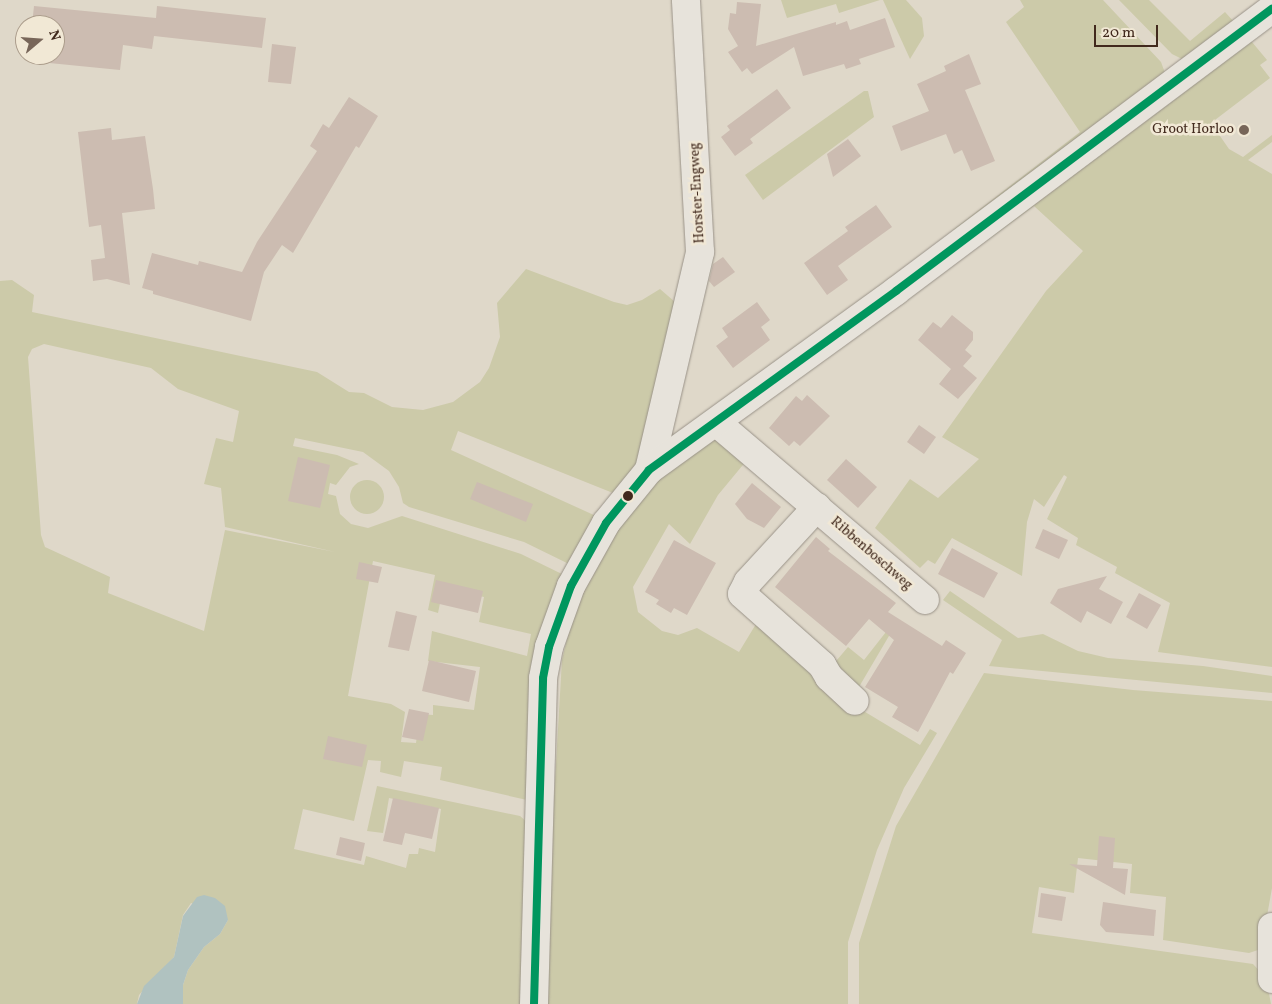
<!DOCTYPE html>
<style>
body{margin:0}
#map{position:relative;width:1272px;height:1004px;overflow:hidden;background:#dfd8c9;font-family:Vollkorn,serif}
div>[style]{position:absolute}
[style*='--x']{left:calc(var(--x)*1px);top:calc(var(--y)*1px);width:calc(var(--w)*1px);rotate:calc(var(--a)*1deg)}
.green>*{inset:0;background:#cccaa9}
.round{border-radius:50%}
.water>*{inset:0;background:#b0c2c0}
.building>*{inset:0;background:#ccbcb1}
.roads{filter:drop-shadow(0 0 1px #999288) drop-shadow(0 0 1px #999288)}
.minor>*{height:28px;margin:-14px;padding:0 14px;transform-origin:14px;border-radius:14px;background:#e7e3db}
.bus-1>*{height:8px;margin:-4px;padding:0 4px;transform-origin:4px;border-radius:4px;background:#00965e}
.dots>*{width:14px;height:14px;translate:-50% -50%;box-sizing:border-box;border:2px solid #f1e8d5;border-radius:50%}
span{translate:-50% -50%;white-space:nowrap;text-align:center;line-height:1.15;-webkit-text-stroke:5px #f1e8d5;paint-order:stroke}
.poi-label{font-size:14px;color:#41291d}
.right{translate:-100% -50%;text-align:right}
.street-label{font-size:14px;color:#41291d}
.north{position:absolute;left:15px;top:15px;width:50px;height:50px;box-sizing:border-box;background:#f1e8d5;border:1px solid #ab9c8b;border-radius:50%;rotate:72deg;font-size:14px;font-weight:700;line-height:20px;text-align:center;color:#41291d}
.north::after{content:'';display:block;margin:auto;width:18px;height:22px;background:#786659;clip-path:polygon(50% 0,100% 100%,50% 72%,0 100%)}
.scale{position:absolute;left:1094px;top:25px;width:64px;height:22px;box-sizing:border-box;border:2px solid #41291d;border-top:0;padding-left:6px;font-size:15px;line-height:18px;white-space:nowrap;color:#41291d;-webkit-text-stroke:4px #f1e8d5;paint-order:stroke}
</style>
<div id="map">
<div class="green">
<div style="clip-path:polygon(781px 0,880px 0,839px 13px,836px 4px,787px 18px)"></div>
<div style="clip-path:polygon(883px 0,906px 0,922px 18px,924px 36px,910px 59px)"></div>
<div style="clip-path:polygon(1020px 0,1103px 0,1161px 62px,1165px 73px,955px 234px,953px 230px,1080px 132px,1006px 22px,1024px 7px)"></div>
<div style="clip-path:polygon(1119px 0,1149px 0,1190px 41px,1225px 12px,1235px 23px,1184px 60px,1172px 54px)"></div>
<div style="clip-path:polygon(1247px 36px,1267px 60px,1260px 65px,1270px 78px,1211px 123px,1229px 149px,1243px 157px,1272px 135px,1272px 142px,1248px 160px,1272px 174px,1272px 667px,1158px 652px,1170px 603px,1115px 573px,1117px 567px,1076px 545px,1078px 538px,1047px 519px,1067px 477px,1064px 475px,1044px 507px,1034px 499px,1027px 522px,1022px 576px,952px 538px,935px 564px,928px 560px,920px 568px,875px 528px,910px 479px,938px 498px,979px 459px,942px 437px,1046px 291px,1083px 251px,1034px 206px,978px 247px,979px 239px)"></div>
<div style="clip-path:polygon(864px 91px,868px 91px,874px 117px,763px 200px,745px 175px)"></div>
<div style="clip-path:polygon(evenodd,526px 269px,614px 302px,627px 305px,642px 300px,660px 289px,675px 302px,641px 460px,613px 493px,458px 431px,451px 450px,596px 516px,571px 565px,524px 542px,409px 507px,403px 503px,399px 487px,389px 471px,363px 452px,295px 438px,293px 446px,337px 455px,359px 464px,350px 467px,336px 485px,330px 483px,328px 494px,336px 496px,340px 514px,351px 524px,368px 528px,402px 516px,521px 554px,566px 576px,527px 800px,440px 780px,442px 767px,404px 761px,401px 777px,380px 772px,381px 761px,368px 760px,354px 821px,303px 809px,294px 849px,364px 865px,366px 856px,406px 868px,409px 854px,418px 854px,419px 848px,435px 852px,441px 809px,389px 798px,383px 833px,367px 831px,377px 786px,520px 816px,527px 822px,524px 1004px,183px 1004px,183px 985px,188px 970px,204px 947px,220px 934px,228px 920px,191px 903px,183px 915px,174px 957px,139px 995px,137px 1004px,0 1004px,0 281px,12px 280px,34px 295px,32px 312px,317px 372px,349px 392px,364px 393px,392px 407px,423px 410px,453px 402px,480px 382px,489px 368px,500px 337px,497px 303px,526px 269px,44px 344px,151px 368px,178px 389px,239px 411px,233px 442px,216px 438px,204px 484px,221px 488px,225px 527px,335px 552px,225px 530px,204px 631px,108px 593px,110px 577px,45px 547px,41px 535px,28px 357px,32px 349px,44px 344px,526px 269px,373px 561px,435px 575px,428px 610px,438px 613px,443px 588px,484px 597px,479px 622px,531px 634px,527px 656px,432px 631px,428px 661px,480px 667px,474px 710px,433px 705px,433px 715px,420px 714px,416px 743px,401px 742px,405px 712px,391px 704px,348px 696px,373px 561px)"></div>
<div style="clip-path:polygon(715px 437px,747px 460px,718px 495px,690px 544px,669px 524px,633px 587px,638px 612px,662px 631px,678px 635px,697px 628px,739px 652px,756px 624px,821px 677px,817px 683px,920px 745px,930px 729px,937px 733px,904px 788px,877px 850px,848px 942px,848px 1004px,542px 1004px,562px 660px,574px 609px,637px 493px)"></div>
<div class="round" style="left:350px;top:480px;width:34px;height:34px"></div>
<div style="clip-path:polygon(950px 591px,1018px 638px,1043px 634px,1078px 651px,1108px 658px,1203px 666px,1272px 676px,1272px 693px,989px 666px,1002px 640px,943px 600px)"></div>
<div style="clip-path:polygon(893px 623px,896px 624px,856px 692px,831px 667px,848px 647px,864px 660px)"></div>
<div style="clip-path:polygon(984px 673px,1133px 690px,1272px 701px,1272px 888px,1262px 944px,1258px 950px,1249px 953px,1163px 940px,1166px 897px,1130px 893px,1132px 864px,1078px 858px,1074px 893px,1039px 887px,1032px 933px,1253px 964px,1266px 978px,1271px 1004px,859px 1004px,859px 943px,896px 826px)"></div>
</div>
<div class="water">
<div style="clip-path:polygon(204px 895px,215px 898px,225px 906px,228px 920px,220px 934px,204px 947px,188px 970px,183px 985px,183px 1004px,137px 1004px,144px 986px,174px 957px,183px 916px,197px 897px)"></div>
</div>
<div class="building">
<div style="clip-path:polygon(737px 2px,761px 4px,756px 46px,836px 22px,836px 25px,847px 21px,850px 30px,885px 18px,895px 47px,859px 59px,861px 64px,846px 69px,844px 64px,803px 76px,794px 47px,752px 74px,747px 68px,742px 72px,728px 52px,738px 46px,728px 29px,730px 13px,736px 14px)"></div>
<div style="clip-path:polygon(34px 6px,156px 18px,157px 6px,266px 18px,262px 48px,154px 36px,152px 49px,123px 45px,120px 70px,29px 61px,29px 55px,55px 55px,55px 25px,32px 25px)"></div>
<div style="clip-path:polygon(272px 44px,296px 47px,291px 84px,268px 82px)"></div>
<div style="clip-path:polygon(969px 54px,981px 84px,965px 90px,995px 161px,971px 171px,962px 150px,954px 154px,946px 134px,901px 151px,892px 126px,929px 111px,917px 84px,946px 71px,944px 66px)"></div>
<div style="clip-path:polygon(777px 89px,791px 108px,750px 139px,753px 143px,735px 156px,721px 137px,730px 130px,727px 126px)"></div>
<div style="clip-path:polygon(349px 97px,378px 116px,359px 148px,356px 146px,293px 253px,282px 245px,264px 272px,251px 321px,153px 294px,153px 291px,142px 288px,152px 253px,198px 265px,199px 261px,242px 272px,257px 242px,317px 151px,310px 146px,323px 124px,329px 128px)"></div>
<div style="clip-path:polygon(111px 128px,112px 140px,145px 136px,153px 189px,155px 209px,122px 213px,130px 285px,107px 279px,93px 281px,91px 260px,105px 258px,101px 225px,89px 227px,78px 132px)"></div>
<div style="clip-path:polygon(848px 139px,861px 156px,833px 177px,827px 154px)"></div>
<div style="clip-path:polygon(876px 205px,892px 227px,838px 266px,848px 280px,827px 295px,804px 263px,848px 231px,845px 227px)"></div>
<div style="clip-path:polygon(723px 257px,735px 272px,714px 287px,709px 281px,713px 264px)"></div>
<div style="clip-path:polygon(757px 302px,770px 320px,761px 327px,770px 340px,733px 368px,716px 346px,728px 337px,722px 328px)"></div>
<div style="clip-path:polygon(952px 315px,973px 332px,973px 340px,965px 350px,972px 356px,963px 366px,977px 378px,958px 399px,939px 384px,951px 369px,918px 340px,933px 322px,941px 328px)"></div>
<div style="clip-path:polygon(807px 395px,830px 416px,800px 446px,794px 441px,789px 446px,769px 428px,796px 396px,802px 401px)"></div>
<div style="clip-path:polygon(919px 425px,936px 437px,924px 454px,907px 442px)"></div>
<div style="clip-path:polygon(298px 457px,330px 465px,320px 508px,288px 501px)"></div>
<div style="clip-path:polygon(846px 459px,877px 487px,858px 508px,827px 480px)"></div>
<div style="clip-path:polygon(477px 482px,533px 504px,526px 522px,470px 499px)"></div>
<div style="clip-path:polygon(752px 483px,781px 507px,764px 528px,747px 519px,735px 504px)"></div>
<div style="clip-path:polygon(1043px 529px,1068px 540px,1059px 559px,1035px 548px)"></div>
<div style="clip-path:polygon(816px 537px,830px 549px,828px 551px,896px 603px,888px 612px,942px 646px,946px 640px,966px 653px,953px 674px,950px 672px,918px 732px,892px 717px,898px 707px,865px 687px,894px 640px,869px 619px,846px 646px,775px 587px)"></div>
<div style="clip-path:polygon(674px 540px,716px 563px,687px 615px,674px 608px,671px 613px,656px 604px,659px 600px,645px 592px)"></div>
<div style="clip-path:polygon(952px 548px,998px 573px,984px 598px,938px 574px)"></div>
<div style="clip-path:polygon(359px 562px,382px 567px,378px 583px,356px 579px)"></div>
<div style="clip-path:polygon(1107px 576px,1099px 589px,1123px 602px,1111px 624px,1087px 611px,1081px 623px,1050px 603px,1058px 589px)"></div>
<div style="clip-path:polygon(436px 580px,483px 591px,478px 613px,431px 602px)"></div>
<div style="clip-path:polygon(1139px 593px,1161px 605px,1147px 629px,1126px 617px)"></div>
<div style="clip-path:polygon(396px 611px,417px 616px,409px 651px,388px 647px)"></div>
<div style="clip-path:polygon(429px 660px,476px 671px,469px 702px,422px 691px)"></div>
<div style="clip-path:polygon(409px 709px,429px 713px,423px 741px,402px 737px)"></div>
<div style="clip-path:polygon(328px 736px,367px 745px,362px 767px,323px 759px)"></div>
<div style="clip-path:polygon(393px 798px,439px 808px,432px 839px,405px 833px,402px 845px,383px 841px)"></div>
<div style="clip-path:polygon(1099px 836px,1115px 838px,1113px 868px,1128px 869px,1125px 895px,1069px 864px,1097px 866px)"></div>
<div style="clip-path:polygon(340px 837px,365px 843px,361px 861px,336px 855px)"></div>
<div style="clip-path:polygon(1041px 893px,1066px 897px,1062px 921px,1038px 917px)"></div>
<div style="clip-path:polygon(1103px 902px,1156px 910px,1154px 936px,1106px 932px,1100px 925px)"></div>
</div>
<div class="roads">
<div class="minor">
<div style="--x:717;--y:423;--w:273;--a:40.4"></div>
<div style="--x:649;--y:470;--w:224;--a:-76.8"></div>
<div style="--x:700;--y:252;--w:252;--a:-93.2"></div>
<div style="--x:817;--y:507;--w:102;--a:132.6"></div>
<div style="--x:748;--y:582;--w:13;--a:117"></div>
<div style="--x:742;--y:594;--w:107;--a:41.6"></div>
<div style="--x:822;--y:665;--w:14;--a:60"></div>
<div style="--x:829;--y:677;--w:35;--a:43"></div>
<div style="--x:1272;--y:927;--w:52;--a:90"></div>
<div style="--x:534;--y:1004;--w:326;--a:-88.4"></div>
<div style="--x:543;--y:678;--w:32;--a:-79"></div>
<div style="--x:549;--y:647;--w:65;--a:-70.2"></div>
<div style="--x:571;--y:586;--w:72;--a:-60.9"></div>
<div style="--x:606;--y:523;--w:68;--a:-50.9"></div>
<div style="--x:649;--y:470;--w:305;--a:-35.9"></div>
<div style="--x:896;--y:291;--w:470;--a:-36.9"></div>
</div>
</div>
<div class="bus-1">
<div style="--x:534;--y:1004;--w:326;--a:-88.4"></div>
<div style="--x:543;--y:678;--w:32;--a:-79"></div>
<div style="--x:549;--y:647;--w:65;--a:-70.2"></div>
<div style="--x:571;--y:586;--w:72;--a:-60.9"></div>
<div style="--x:606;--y:523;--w:68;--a:-50.9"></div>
<div style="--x:649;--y:470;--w:305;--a:-35.9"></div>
<div style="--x:896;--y:291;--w:470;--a:-36.9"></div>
</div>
<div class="dots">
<div style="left:1244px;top:130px;background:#786659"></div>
<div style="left:628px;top:496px;background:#41291d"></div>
</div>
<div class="poi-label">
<span class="right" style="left:1234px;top:130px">Groot Horloo</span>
</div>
<div class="street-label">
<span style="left:698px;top:193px;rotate:-93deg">Horster-Engweg</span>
<span style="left:871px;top:554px;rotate:41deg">Ribbenboschweg</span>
</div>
<div class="north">N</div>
<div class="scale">20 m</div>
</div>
